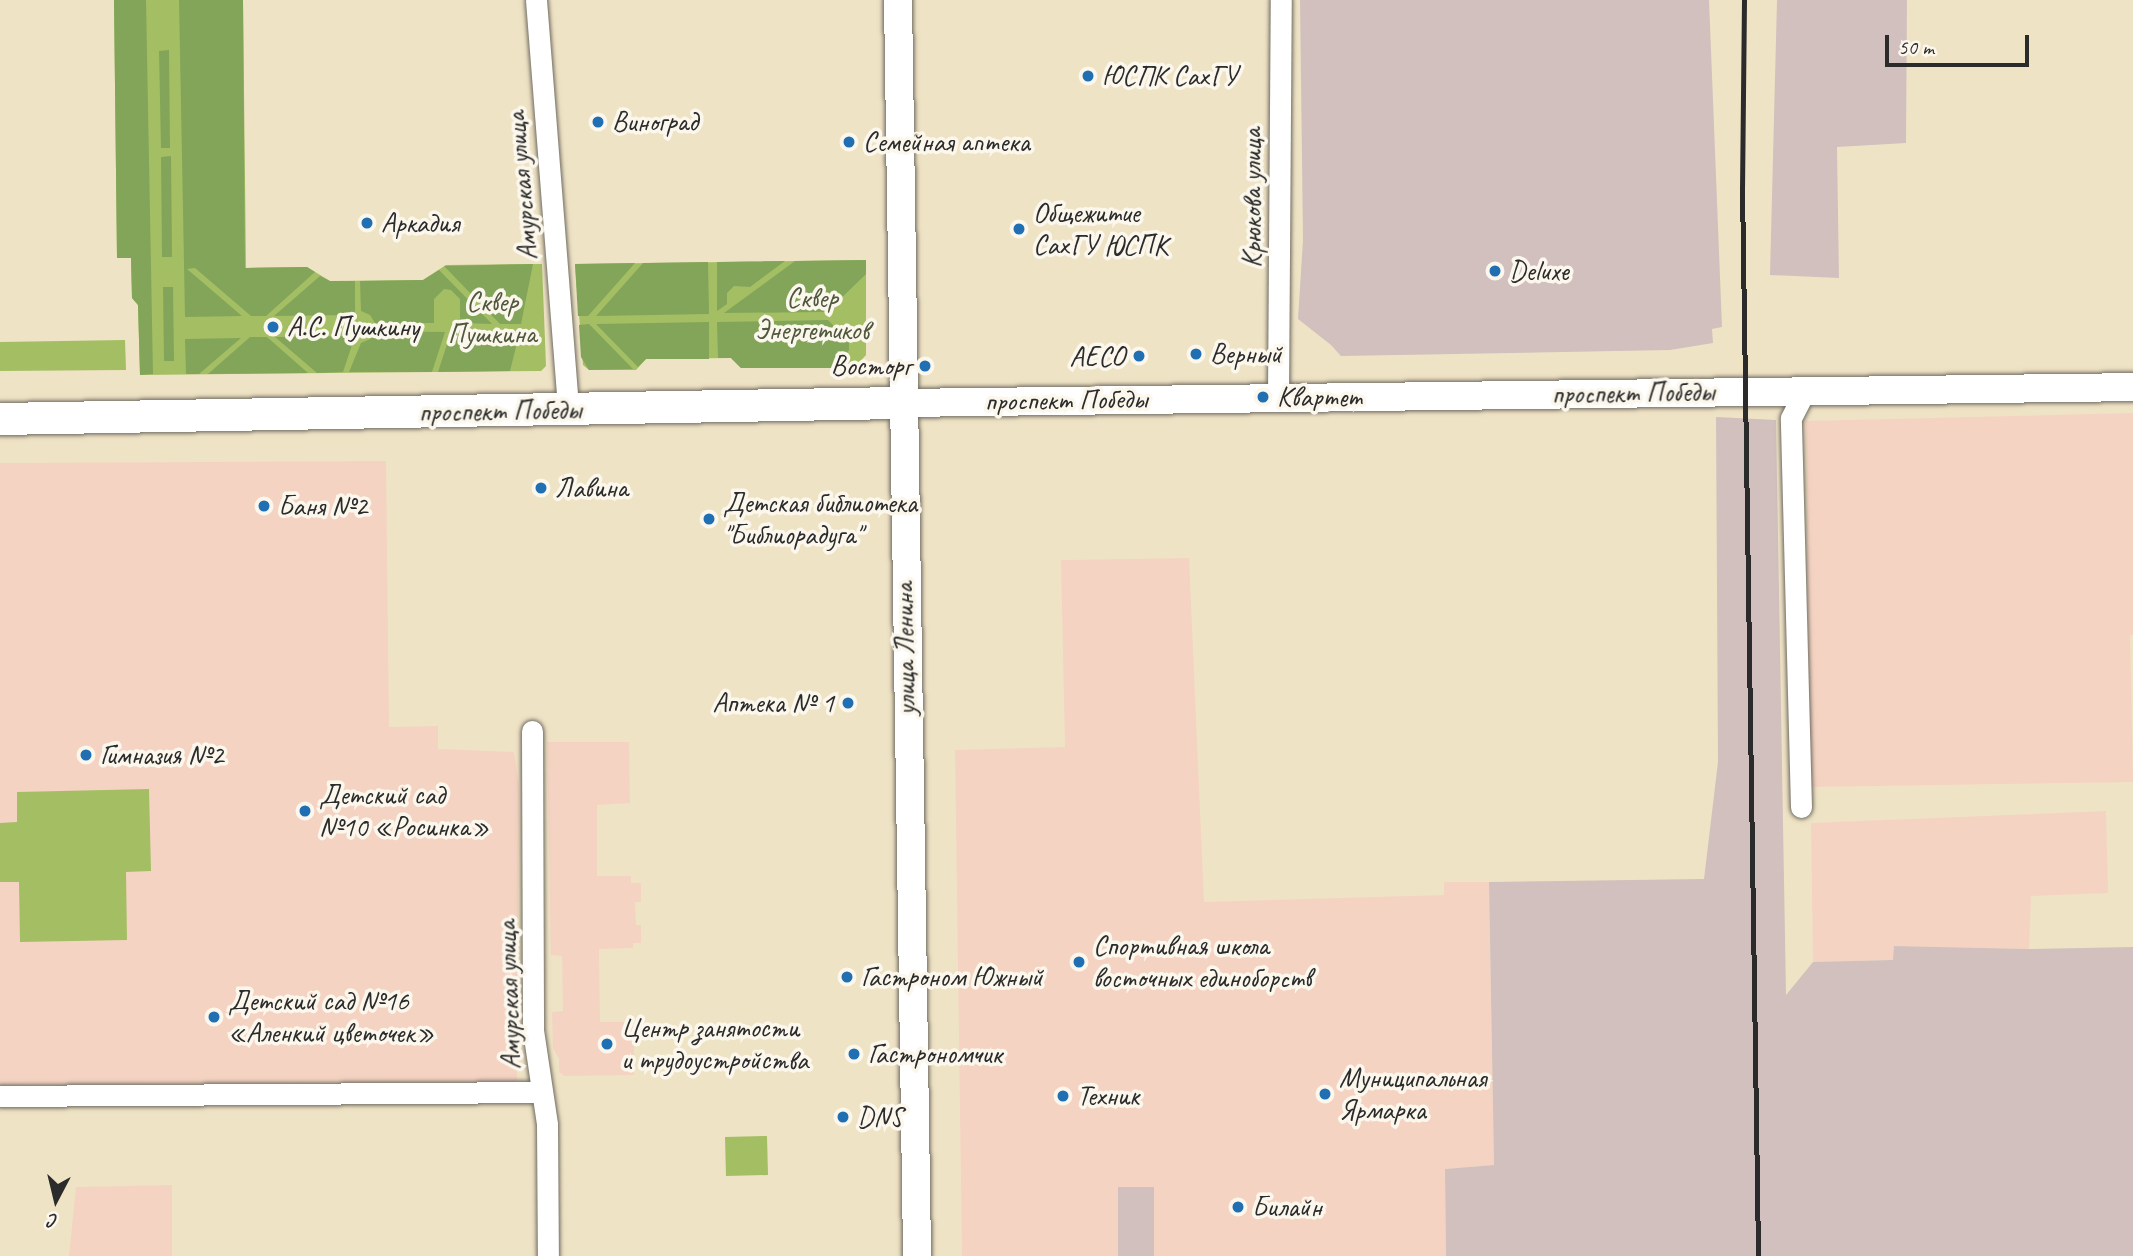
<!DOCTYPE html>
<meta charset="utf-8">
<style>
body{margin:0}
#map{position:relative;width:2133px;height:1256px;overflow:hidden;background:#efe3c5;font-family:Caveat,sans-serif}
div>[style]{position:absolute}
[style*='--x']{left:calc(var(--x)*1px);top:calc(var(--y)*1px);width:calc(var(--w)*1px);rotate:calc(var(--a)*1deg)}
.built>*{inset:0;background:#f5d3c2}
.industrial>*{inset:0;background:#d1c0bd}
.green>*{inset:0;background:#a4be64}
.forest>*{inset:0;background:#83a55a}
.roads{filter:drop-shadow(0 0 2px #706b61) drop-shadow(0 0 2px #706b61)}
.street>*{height:21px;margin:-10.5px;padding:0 10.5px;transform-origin:10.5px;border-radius:10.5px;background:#fff}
.secondary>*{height:28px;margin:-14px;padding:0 14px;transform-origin:14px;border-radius:14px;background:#fff}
.primary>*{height:32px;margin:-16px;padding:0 16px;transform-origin:16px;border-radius:16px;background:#fff}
.rail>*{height:5px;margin:-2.5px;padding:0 2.5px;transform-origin:2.5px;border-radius:2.5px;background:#2b2b2b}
.dots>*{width:19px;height:19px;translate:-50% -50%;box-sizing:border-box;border:4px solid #fbf7ec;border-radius:50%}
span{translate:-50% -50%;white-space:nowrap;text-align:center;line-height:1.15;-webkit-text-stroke:7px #fbf7ec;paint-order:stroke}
.poi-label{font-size:28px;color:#2b2b2b}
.left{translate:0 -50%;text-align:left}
.right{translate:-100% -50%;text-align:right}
.street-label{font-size:28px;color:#2b2b2b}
.park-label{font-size:28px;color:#4f573c}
.north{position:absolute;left:21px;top:1165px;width:70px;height:70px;-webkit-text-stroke:5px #fbf7ec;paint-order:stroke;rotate:187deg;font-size:19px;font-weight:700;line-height:28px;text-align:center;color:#2b2b2b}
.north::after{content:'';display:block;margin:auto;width:24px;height:32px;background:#2b2b2b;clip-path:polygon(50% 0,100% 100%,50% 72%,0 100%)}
.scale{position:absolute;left:1885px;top:35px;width:144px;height:32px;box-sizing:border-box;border:4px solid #2b2b2b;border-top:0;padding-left:9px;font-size:21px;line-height:24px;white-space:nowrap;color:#2b2b2b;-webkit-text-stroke:5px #fbf7ec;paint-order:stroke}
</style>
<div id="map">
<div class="built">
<div style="clip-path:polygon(2133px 413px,2133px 635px,2130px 635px,2133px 782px,1810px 787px,1806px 421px)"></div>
<div style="clip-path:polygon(386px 461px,389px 727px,438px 726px,438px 749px,514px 752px,519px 787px,517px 1081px,0 1085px,0 463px)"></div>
<div style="clip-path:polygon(1189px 558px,1204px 902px,1444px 895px,1444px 882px,1489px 882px,1494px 1165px,1445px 1169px,1446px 1256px,1154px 1256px,1154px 1188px,1135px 1187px,1118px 1188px,1118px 1256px,962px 1256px,955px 750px,1065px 747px,1061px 560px)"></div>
<div style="clip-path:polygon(547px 742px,629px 742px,630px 803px,597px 805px,597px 876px,631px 876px,631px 883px,641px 883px,641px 902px,635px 902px,636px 925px,641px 925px,641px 943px,633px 943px,633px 948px,599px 949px,600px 1022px,634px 1022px,634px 1075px,564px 1076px,559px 1072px,559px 1059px,553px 1048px,552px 1012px,563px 1011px,562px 956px,551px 955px)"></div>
<div style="clip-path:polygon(2106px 811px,2108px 893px,2031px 896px,2029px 949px,1895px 946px,1894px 960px,1813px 962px,1811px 823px)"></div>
<div style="clip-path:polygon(172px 1185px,172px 1256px,69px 1256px,76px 1187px)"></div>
</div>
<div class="industrial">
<div style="clip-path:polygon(1300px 0,1709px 0,1722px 327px,1712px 329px,1713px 343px,1670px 350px,1341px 356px,1331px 345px,1298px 319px,1303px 240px)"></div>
<div style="clip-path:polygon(1777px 0,1907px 0,1906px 143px,1837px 147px,1839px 278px,1770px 275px)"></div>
<div style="clip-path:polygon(1716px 417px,1776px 420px,1786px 995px,1813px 962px,1893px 960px,1894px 946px,2029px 949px,2133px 947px,2133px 1256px,1446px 1256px,1445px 1169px,1494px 1165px,1489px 882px,1704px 879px,1718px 762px)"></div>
<div style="clip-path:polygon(1118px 1187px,1154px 1187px,1154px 1256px,1118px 1256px)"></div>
</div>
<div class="green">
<div style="clip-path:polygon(114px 0,243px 0,246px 268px,307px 267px,330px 281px,423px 280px,446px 265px,542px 264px,546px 366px,541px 371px,140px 375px,138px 305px,132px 298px,131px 258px,117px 258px)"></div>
<div style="clip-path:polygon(866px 260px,866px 355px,855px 367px,741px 368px,731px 358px,646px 359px,636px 370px,589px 370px,583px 365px,575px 264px)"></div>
<div style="clip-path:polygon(125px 340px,126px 370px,0 371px,0 342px)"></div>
<div style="clip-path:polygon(149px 789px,151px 871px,126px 872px,127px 940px,20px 942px,19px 882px,0 882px,0 823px,17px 822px,17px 792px)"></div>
<div style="clip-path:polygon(767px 1136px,768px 1175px,726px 1176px,725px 1137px)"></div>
</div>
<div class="forest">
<div style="clip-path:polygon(114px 0,146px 0,153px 374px,140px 375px,138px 305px,132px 298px,131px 258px,117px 258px)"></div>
<div style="clip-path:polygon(179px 0,243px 0,245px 268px,307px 267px,315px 272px,266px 316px,251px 316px,195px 268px,187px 269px,242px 316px,185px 317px)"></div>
<div style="clip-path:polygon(169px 50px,170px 148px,161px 148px,159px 51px)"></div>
<div style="clip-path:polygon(171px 156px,172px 257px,162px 257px,161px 157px)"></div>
<div style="clip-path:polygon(866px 260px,866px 274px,827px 312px,724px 313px,795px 261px)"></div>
<div style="clip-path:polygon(785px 261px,750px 287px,734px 286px,727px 293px,727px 304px,717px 311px,717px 262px)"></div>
<div style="clip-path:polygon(708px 262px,709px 314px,596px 316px,643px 263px)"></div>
<div style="clip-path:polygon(635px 263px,588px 316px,578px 316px,575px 264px)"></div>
<div style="clip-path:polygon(533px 264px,521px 324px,500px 324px,444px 266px)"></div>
<div style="clip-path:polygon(439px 270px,492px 324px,460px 323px,460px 299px,451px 290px,444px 289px,434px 299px,434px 323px,375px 323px,370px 315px,361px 311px,360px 281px,423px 280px)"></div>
<div style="clip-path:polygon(320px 276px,330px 281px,355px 281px,355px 315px,274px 316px)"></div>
<div style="clip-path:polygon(163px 287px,173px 287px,174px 361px,164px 361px)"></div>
<div style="clip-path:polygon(828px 320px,849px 342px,849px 350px,837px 368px,741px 368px,731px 358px,718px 358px,717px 322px)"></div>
<div style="clip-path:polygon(709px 322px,709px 359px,646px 359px,638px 367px,596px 324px)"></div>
<div style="clip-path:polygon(589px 324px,633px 369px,589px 370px,581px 357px,579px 325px)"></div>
<div style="clip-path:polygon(375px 331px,445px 332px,432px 372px,349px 372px,361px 343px,370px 339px)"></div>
<div style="clip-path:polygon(451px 332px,501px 332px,516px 347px,510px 371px,438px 372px)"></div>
<div style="clip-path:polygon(355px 336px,343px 372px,317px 373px,275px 337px)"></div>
<div style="clip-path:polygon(250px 337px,267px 337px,308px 373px,208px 374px)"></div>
<div style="clip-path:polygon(241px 338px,199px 374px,186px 374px,185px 339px)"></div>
</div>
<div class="roads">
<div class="street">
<div style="--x:536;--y:0;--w:411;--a:85.5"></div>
<div style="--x:1278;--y:397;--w:397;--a:-89.6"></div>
<div style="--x:532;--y:731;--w:299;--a:89.8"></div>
<div style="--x:533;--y:1030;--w:95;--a:81.5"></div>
<div style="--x:547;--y:1124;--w:132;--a:89.6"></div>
<div style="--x:1801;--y:807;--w:389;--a:-91.5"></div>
<div style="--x:1791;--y:418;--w:31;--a:-63"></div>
<div style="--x:0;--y:1096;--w:542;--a:-0.42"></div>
</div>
<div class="secondary">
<div style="--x:898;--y:0;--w:1256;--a:89.13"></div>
<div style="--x:902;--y:403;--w:1231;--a:-0.74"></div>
</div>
<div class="primary">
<div style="--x:0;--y:419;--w:902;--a:-1.02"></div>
</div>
</div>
<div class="rail">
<div style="--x:1744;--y:0;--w:187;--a:90.6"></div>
<div style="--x:1742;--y:187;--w:1069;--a:89.14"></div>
</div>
<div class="dots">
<div style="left:1088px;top:76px;background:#1f6fb2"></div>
<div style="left:598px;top:122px;background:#1f6fb2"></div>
<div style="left:849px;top:142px;background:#1f6fb2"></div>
<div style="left:367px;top:223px;background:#1f6fb2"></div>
<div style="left:1019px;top:229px;background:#1f6fb2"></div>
<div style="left:1495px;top:271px;background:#1f6fb2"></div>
<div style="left:273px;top:327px;background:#1f6fb2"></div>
<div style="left:1196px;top:354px;background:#1f6fb2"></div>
<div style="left:1139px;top:356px;background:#1f6fb2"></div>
<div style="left:925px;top:366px;background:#1f6fb2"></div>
<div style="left:1263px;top:397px;background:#1f6fb2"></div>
<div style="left:541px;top:488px;background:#1f6fb2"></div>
<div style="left:264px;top:506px;background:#1f6fb2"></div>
<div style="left:709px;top:519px;background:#1f6fb2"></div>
<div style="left:848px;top:703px;background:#1f6fb2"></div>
<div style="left:86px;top:755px;background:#1f6fb2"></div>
<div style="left:305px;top:811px;background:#1f6fb2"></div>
<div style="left:1079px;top:962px;background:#1f6fb2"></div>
<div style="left:847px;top:977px;background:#1f6fb2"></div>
<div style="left:214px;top:1017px;background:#1f6fb2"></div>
<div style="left:607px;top:1044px;background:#1f6fb2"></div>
<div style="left:854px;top:1054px;background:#1f6fb2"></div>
<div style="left:1325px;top:1094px;background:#1f6fb2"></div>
<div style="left:1063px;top:1096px;background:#1f6fb2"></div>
<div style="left:843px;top:1117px;background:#1f6fb2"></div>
<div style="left:1238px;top:1207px;background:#1f6fb2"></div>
</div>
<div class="poi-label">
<span class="left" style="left:1102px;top:76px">ЮСПК СахГУ</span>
<span class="left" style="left:612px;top:122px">Виноград</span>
<span class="left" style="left:863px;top:142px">Семейная аптека</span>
<span class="left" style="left:1033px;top:229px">Общежитие<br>СахГУ ЮСПК</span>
<span class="left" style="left:381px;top:223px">Аркадия</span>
<span class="left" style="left:1509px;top:271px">Deluxe</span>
<span class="left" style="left:287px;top:327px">А.С. Пушкину</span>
<span class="left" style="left:1210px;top:354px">Верный</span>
<span class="right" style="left:1125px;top:356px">AECO</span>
<span class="right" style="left:911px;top:366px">Восторг</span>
<span class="left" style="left:1277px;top:397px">Квартет</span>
<span class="left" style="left:555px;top:488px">Лавина</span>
<span class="left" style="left:723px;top:519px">Детская библиотека<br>"Библиорадуга"</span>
<span class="left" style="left:278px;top:506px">Баня №2</span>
<span class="right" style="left:834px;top:703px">Аптека № 1</span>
<span class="left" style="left:100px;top:755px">Гимназия №2</span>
<span class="left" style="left:319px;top:811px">Детский сад<br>№10 «Росинка»</span>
<span class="left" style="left:1093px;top:962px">Спортивная школа<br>восточных единоборств</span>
<span class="left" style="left:861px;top:977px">Гастроном Южный</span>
<span class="left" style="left:228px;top:1017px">Детский сад №16<br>«Аленкий цветочек»</span>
<span class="left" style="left:621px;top:1044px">Центр занятости<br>и трудоустройства</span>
<span class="left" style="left:868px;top:1054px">Гастрономчик</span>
<span class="left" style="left:1339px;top:1094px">Муниципальная<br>Ярмарка</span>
<span class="left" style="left:1077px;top:1096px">Техник</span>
<span class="left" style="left:857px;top:1117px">DNS</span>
<span class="left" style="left:1252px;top:1207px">Билайн</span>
</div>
<div class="street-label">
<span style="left:522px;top:186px;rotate:-95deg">Амурская улица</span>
<span style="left:1252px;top:198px;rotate:-90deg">Крюкова улица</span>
<span style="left:1633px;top:393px;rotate:-1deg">проспект Победы</span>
<span style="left:1066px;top:400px;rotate:-1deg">проспект Победы</span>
<span style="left:500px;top:411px;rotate:-1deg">проспект Победы</span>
<span style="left:905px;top:649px;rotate:-91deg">улица Ленина</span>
<span style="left:509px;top:995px;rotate:-92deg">Амурская улица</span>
</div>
<div class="park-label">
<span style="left:812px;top:314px">Сквер<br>Энергетиков</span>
<span style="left:492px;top:318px">Сквер<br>Пушкина</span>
</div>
<div class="north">С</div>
<div class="scale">50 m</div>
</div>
